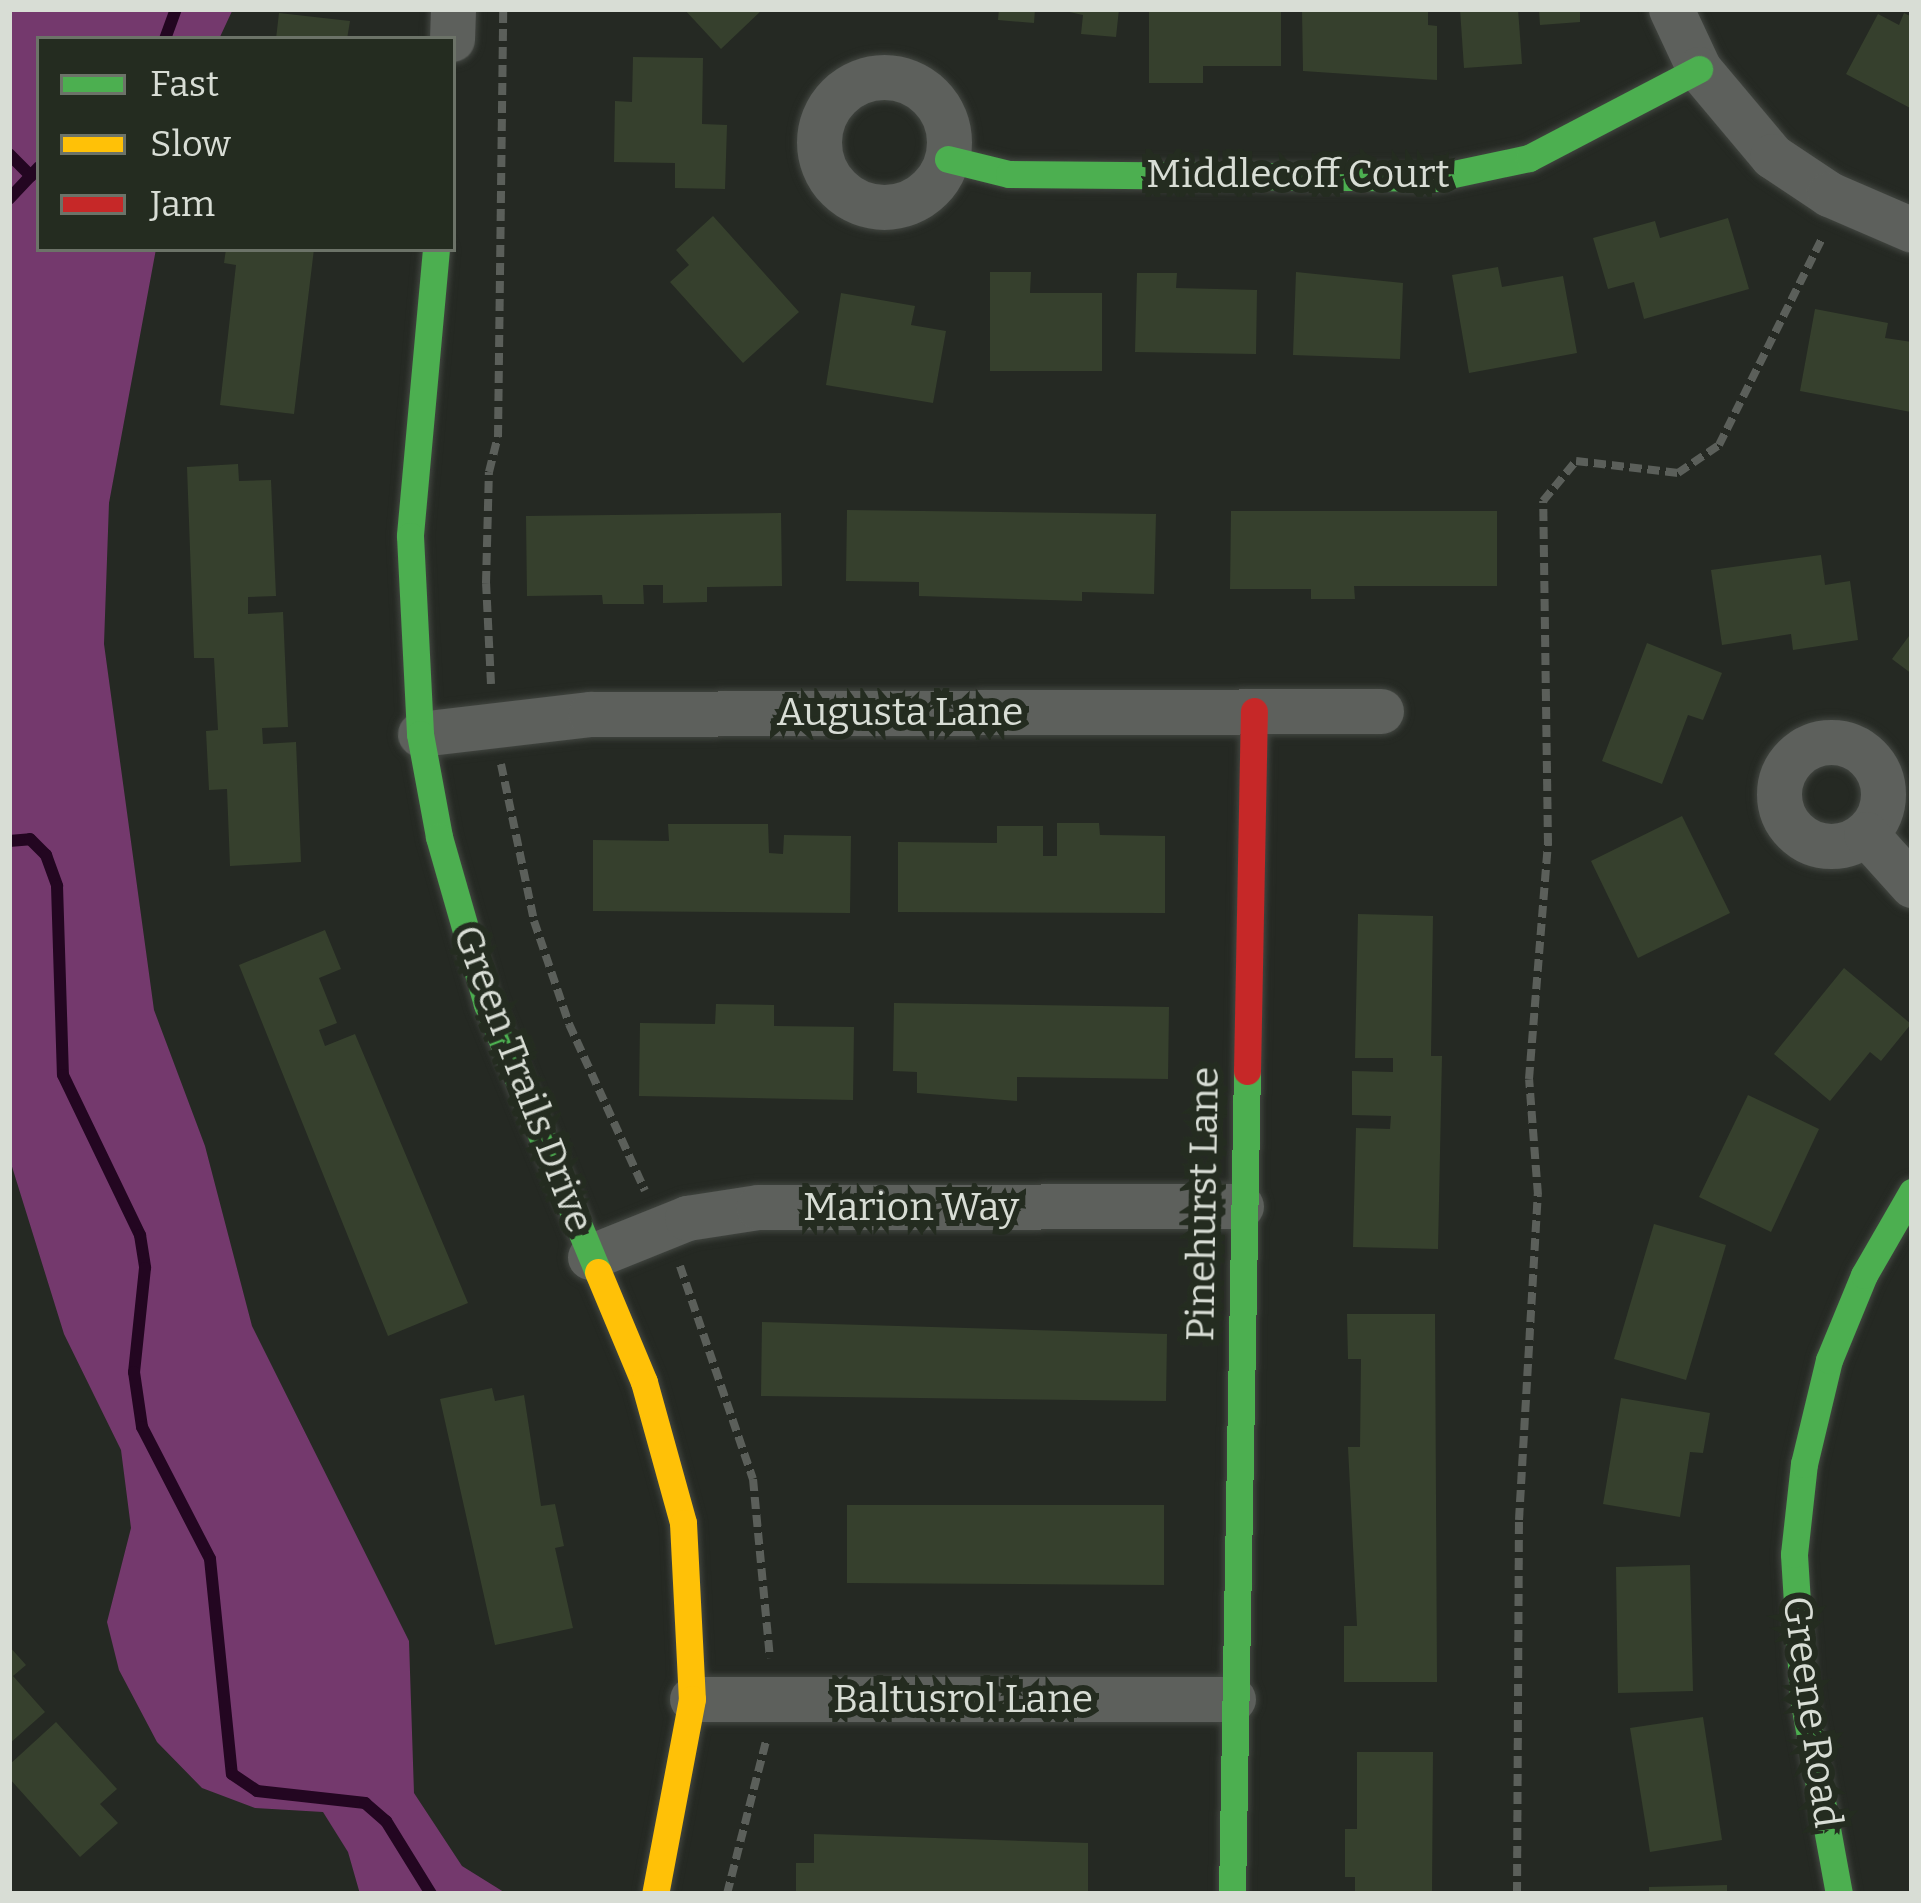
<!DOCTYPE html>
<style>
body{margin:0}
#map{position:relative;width:1921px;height:1903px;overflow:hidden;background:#252923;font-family:Bitter,serif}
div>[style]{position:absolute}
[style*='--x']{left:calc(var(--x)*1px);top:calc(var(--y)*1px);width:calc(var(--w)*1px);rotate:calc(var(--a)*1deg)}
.forest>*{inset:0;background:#74396d}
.stream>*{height:12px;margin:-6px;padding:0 6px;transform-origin:6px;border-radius:6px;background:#230621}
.building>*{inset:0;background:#36402d}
.path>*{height:8px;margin-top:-4px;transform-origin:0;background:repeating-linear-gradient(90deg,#5b5f5a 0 12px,transparent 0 18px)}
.roads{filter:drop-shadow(0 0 3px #424641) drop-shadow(0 0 3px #424641)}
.street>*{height:45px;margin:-22.5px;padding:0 22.5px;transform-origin:22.5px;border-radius:22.5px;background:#5d605c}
.street>.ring{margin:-22.5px;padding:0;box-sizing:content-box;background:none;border:45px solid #5d605c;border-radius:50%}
.fast>*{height:27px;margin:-13.5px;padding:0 13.5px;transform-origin:13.5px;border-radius:13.5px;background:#4caf50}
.slow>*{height:27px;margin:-13.5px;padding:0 13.5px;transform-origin:13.5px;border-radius:13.5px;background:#ffc107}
.jam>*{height:27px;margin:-13.5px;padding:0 13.5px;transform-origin:13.5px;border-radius:13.5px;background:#c62828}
span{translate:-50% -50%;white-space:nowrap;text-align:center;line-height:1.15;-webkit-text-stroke:12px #242c20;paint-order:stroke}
.street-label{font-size:39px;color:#d8ddd5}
.frame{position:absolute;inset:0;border:12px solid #d8ddd5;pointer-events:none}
.legend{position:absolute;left:36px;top:36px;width:420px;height:216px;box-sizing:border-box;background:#242c20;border:3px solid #6c7368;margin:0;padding:15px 21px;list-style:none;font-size:36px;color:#d8ddd5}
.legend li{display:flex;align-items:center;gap:24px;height:60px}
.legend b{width:60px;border:3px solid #6c7368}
</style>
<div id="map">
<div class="forest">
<div style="clip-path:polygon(9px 9px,233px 9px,219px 39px,39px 39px,39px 249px,156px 249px,109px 503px,104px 644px,154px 1010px,205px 1146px,252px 1326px,409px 1641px,414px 1793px,462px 1866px,507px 1894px,360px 1894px,348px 1852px,323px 1812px,255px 1808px,202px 1788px,157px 1742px,119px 1670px,107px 1622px,131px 1528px,121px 1450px,64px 1334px,9px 1157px)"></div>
</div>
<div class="stream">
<div style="--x:165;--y:39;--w:32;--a:-70"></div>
<div style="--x:9;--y:154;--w:31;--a:45"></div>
<div style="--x:9;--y:199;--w:44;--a:-46.8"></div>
<div style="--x:9;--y:841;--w:21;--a:-5"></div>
<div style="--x:30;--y:839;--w:23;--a:45"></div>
<div style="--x:46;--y:855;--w:33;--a:70"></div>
<div style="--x:57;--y:886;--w:189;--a:88.2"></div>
<div style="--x:63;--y:1075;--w:178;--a:64.3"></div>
<div style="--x:140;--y:1235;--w:33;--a:81"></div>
<div style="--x:145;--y:1268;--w:105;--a:96"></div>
<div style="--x:134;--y:1372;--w:56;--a:81.7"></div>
<div style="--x:142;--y:1427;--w:148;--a:62.7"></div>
<div style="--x:210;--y:1559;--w:216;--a:84.2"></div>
<div style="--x:232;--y:1774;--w:30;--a:34"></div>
<div style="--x:257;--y:1791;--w:109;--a:6.3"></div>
<div style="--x:365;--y:1803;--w:28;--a:41"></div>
<div style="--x:386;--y:1821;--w:86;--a:58.3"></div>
</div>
<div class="building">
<div style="clip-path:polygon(684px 9px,763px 9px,721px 49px)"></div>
<div style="clip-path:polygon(999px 9px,1035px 9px,1034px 23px,998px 20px)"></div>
<div style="clip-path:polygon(1056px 9px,1119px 9px,1116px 37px,1081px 34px,1083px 15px)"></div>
<div style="clip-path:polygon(1149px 9px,1281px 9px,1281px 66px,1203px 66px,1203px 83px,1149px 83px)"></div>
<div style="clip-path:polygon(1302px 9px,1428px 9px,1428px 25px,1437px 26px,1437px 80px,1303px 71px)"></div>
<div style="clip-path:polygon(1460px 9px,1518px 9px,1522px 64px,1464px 68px)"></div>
<div style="clip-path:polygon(1539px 9px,1580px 9px,1580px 22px,1540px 25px)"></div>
<div style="clip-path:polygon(279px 13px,350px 21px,347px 39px,276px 39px)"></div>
<div style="clip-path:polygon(1904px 13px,1912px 17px,1912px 109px,1846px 74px,1878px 14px,1899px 25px)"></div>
<div style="clip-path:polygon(633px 57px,703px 58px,702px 124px,727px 125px,725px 189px,675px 188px,675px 163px,614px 162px,615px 101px,632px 102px)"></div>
<div style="clip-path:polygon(713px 216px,799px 312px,743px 363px,670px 282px,689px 265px,676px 250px)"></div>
<div style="clip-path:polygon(1728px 218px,1749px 289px,1644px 319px,1634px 282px,1608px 289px,1593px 238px,1655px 221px,1660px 238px)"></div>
<div style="clip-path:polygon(226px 249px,314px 249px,294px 414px,220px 405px,236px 265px,224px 263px)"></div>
<div style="clip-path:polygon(1498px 267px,1502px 287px,1563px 276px,1577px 353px,1469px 373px,1452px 275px)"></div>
<div style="clip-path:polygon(990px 272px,1031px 272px,1030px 293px,1102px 293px,1102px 371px,990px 371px)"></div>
<div style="clip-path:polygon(1296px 272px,1403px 283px,1400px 359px,1293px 355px)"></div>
<div style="clip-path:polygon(1137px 273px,1177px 273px,1176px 288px,1257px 290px,1256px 354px,1135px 352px)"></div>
<div style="clip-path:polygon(841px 293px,915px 306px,911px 325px,946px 331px,933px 403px,826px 385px)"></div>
<div style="clip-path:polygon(1815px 309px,1888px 323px,1885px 338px,1912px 342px,1911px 412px,1800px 391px)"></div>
<div style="clip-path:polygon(238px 464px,239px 481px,271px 480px,276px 596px,248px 597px,248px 614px,283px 612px,288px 727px,262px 728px,263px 744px,296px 742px,301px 862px,230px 866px,227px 789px,209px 790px,206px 731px,218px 730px,214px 658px,194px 658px,187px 467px)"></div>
<div style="clip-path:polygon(847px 510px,1156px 514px,1154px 594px,1082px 592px,1082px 601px,919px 596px,919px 582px,846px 581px)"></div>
<div style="clip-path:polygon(1231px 511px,1497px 511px,1497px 586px,1354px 586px,1355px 599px,1311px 599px,1311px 589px,1230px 589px)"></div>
<div style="clip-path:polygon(781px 513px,782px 586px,707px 587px,707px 602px,663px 603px,663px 585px,643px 585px,644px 604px,603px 604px,602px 595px,527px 596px,526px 516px)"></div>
<div style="clip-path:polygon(1821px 555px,1825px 585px,1850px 581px,1858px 640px,1793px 650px,1791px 634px,1722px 645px,1711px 570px)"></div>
<div style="clip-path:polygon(1912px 632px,1912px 674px,1892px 659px)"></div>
<div style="clip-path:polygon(1647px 643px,1722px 673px,1703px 720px,1688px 715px,1662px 784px,1602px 761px)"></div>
<div style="clip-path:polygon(1682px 816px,1730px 913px,1638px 958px,1591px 861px)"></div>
<div style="clip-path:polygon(1057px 823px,1099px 823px,1100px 835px,1165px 836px,1165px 913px,898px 912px,898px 842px,997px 843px,997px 826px,1043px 826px,1043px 856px,1057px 856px)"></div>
<div style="clip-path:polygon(668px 824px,768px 824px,769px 853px,783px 854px,784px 835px,851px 836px,850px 913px,593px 911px,593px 840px,669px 841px)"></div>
<div style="clip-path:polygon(1358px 914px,1433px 916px,1431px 1056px,1442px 1056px,1438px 1249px,1353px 1247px,1356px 1128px,1390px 1129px,1391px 1116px,1352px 1115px,1352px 1071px,1393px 1072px,1393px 1058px,1355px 1058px)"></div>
<div style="clip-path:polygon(325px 930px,341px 969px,319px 978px,337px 1023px,319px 1030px,325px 1046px,355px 1034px,468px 1303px,388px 1336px,239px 965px)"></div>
<div style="clip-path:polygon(1844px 968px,1911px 1024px,1881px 1061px,1870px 1052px,1830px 1101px,1774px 1054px)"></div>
<div style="clip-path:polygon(894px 1003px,1169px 1007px,1168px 1079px,1017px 1077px,1017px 1101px,917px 1093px,917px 1072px,893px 1071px)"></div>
<div style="clip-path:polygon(716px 1004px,774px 1005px,774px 1026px,854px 1027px,853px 1100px,639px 1096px,640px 1023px,715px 1024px)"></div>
<div style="clip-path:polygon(1748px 1095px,1819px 1129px,1771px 1232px,1699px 1197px)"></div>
<div style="clip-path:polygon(1654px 1224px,1726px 1245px,1686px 1380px,1614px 1359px)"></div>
<div style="clip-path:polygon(1347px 1314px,1435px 1314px,1437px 1682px,1344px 1682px,1344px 1626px,1357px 1626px,1348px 1447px,1360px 1447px,1361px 1359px,1348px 1359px)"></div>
<div style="clip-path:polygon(762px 1322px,1167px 1334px,1166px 1401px,761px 1396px)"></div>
<div style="clip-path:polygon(492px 1388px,495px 1401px,524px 1395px,541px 1506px,555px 1504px,564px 1546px,555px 1548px,573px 1628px,495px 1645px,440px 1399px)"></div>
<div style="clip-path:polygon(1621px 1398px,1710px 1413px,1703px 1453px,1690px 1452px,1680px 1517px,1603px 1504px)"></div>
<div style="clip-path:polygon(847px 1505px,1164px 1505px,1164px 1585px,847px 1583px)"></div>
<div style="clip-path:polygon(1690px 1565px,1693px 1691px,1618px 1693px,1616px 1567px)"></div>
<div style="clip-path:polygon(9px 1646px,26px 1665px,13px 1676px,45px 1712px,9px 1744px)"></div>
<div style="clip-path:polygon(1703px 1717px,1722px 1840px,1650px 1852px,1630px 1728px)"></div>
<div style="clip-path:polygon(56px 1722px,117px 1789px,100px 1804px,118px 1823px,80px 1857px,9px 1778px,9px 1765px)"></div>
<div style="clip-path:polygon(1357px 1752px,1433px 1752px,1432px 1894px,1355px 1894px,1355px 1877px,1345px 1877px,1345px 1829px,1357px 1829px)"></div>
<div style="clip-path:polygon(814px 1834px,1088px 1843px,1088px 1894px,796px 1894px,796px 1863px,814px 1863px)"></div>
<div style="clip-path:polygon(1727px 1885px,1727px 1894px,1649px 1894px,1649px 1887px)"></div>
</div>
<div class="path">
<div style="--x:491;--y:684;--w:101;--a:-92.8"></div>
<div style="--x:486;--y:583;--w:111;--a:-88.5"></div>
<div style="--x:489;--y:472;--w:36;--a:-76"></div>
<div style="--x:498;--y:437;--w:428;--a:-89.3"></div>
<div style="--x:501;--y:764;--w:160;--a:78.1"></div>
<div style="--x:534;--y:921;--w:109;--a:71.2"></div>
<div style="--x:569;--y:1024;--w:183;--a:65.5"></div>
<div style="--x:680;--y:1266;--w:225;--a:71.1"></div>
<div style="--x:753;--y:1479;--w:180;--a:84.6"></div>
<div style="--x:727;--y:1894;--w:158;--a:-75.7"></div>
<div style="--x:1517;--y:1894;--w:374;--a:-89.7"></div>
<div style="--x:1519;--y:1520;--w:326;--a:-86.7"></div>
<div style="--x:1538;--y:1195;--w:116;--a:-94.4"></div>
<div style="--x:1529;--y:1079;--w:235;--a:-85.4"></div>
<div style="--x:1548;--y:845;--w:344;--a:-90.8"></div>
<div style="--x:1543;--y:501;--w:52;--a:-50.5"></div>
<div style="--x:1576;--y:461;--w:103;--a:6.7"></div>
<div style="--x:1678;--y:473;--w:50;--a:-34.3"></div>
<div style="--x:1719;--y:445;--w:233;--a:-63.5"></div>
</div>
<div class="roads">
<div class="street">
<div style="--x:1671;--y:9;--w:66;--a:65"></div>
<div style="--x:1699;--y:69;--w:114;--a:50"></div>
<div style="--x:1772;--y:156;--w:69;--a:33.7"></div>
<div style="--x:1829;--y:194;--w:90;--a:23.4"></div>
<div style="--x:452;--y:39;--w:30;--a:-88"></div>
<div class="ring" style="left:819px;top:77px;width:85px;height:85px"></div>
<div style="--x:420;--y:734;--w:171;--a:-6.7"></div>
<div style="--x:590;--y:714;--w:791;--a:-0.22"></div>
<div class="ring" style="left:1779px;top:742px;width:59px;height:59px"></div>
<div style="--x:1866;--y:834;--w:69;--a:48"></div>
<div style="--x:590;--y:1257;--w:105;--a:-21.9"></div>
<div style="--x:687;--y:1218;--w:72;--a:-8.8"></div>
<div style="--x:758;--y:1207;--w:483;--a:-0.1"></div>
<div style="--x:692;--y:1699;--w:541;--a:0"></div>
</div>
<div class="fast">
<div style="--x:948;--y:159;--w:63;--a:13.8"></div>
<div style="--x:1009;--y:174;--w:426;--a:0.5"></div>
<div style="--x:1435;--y:178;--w:96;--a:-12"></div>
<div style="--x:1529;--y:158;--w:192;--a:-27.6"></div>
<div style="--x:436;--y:249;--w:288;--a:95.2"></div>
<div style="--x:410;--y:536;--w:198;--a:87.1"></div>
<div style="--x:420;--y:734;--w:105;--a:79.5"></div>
<div style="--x:439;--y:837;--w:174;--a:74"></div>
<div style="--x:487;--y:1004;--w:290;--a:67.5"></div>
<div style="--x:1232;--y:1894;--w:823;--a:-88.96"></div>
<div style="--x:1839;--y:1894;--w:199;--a:-100.4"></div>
<div style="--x:1803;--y:1698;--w:144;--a:-93.6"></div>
<div style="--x:1794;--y:1554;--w:91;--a:-83.7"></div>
<div style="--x:1804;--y:1464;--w:107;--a:-76.5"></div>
<div style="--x:1829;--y:1360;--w:92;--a:-67.6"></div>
<div style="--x:1864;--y:1275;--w:96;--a:-60"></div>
</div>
<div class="slow">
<div style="--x:598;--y:1272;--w:119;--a:67.3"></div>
<div style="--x:644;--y:1382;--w:146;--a:74.5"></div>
<div style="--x:683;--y:1523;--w:176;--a:87.1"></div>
<div style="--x:692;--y:1699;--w:198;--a:100.7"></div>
</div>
<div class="jam">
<div style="--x:1247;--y:1071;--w:360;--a:-88.9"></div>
</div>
</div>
<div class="street-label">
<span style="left:1298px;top:174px">Middlecoff Court</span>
<span style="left:900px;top:712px">Augusta Lane</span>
<span style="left:523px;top:1079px;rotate:69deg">Green Trails Drive</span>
<span style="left:1203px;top:1204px;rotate:-89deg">Pinehurst Lane</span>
<span style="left:911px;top:1207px">Marion Way</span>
<span style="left:963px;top:1699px">Baltusrol Lane</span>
<span style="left:1812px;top:1712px;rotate:82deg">Greene Road</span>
</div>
<div class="frame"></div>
<ul class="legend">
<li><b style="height:15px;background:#4caf50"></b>Fast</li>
<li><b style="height:15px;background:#ffc107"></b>Slow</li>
<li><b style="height:15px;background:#c62828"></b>Jam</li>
</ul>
</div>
